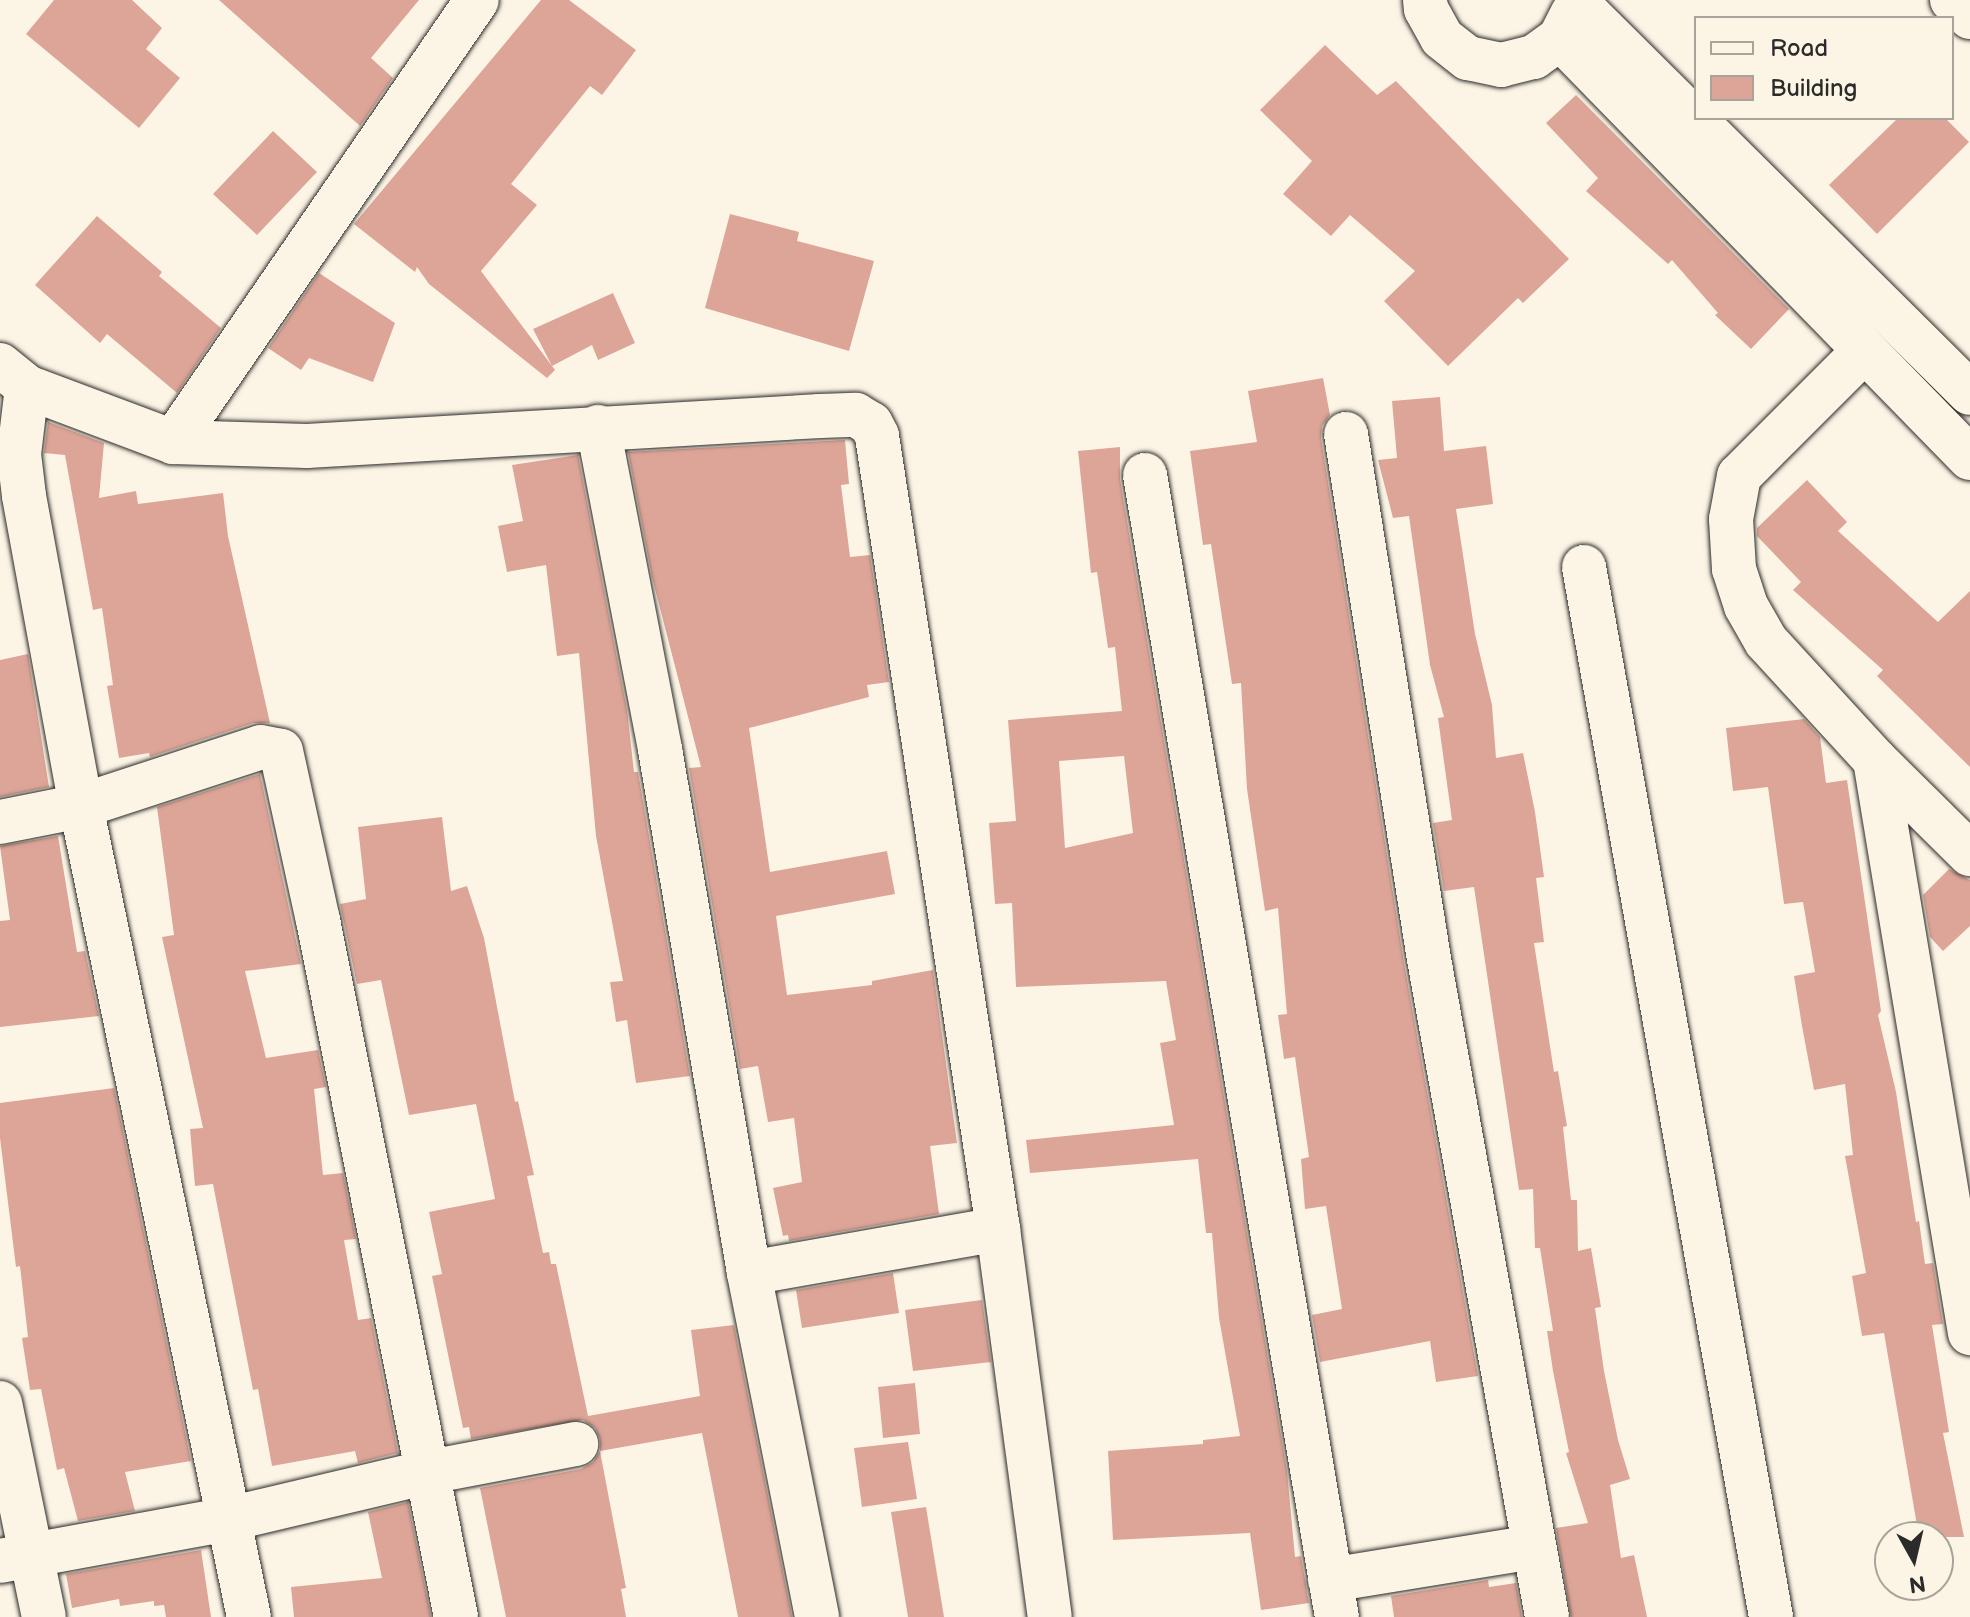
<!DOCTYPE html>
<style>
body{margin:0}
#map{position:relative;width:1970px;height:1617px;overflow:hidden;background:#fcf5e5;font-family:"Balsamiq Sans",sans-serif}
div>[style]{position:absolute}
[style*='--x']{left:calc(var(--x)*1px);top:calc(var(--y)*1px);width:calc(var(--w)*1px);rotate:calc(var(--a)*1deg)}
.building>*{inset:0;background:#dda597}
.roads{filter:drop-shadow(0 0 2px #2b2b2b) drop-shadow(0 0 2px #2b2b2b)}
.minor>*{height:44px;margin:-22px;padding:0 22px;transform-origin:22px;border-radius:22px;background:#fcf5e5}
span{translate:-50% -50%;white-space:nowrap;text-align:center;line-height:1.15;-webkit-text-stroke:6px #fcf5e5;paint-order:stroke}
.legend{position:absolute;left:1694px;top:16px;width:260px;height:104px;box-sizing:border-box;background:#fcf5e5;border:2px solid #a8a49b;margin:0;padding:10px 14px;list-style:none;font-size:24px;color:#2b2b2b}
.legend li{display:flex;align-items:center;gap:16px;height:40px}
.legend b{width:40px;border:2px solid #a8a49b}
.north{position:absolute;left:1874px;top:1521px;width:80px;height:80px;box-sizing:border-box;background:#fcf5e5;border:2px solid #a8a49b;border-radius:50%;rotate:172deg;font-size:22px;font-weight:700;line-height:32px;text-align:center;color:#2b2b2b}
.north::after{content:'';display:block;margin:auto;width:28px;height:36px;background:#2b2b2b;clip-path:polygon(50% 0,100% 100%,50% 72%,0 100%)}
</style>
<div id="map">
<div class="building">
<div style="clip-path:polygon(54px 0,132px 0,162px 28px,146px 49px,180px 78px,139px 128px,26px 34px)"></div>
<div style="clip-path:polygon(219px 0,419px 0,371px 58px,393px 78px,360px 126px)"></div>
<div style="clip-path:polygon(541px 0,569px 0,636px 50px,602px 95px,590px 86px,511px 184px,537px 205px,481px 271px,555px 370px,547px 378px,429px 284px,417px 267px,415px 272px,354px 224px)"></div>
<div style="clip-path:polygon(1325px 45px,1377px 95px,1396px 81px,1569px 259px,1523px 303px,1518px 298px,1448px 366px,1384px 301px,1415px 271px,1350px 215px,1331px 236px,1283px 194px,1312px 161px,1260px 110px)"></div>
<div style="clip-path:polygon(1576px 95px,1789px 309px,1751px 349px,1715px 315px,1718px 313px,1672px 260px,1668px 264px,1586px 191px,1598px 178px,1546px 123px)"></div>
<div style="clip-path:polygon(1898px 118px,1945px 118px,1969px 142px,1877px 234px,1829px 185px)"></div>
<div style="clip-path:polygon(273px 131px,317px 172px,257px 235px,213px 194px)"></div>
<div style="clip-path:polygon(730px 214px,799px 232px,797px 241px,874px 261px,849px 351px,705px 308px)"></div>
<div style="clip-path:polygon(97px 216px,162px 272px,159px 276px,221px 328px,177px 393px,107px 334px,100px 343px,35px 285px)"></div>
<div style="clip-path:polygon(319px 273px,395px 323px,373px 382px,309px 358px,301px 370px,268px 348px)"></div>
<div style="clip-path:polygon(613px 293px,635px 343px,598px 360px,592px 345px,552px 366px,533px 329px)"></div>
<div style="clip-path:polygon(1323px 378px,1330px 415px,1322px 426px,1321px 438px,1404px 963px,1478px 1376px,1436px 1382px,1430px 1341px,1320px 1362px,1312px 1315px,1342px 1309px,1326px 1206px,1305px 1209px,1301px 1159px,1309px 1157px,1295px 1057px,1284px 1059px,1278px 1015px,1287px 1014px,1278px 908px,1265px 911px,1247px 789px,1241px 683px,1232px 684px,1211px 544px,1203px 545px,1190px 451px,1257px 442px,1248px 391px)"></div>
<div style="clip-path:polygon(1440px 397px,1444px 451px,1486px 446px,1493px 504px,1456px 509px,1475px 634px,1492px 705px,1496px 758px,1523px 753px,1535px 812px,1544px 877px,1536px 878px,1544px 942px,1534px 943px,1554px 1072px,1558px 1071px,1567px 1126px,1563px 1127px,1571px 1200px,1577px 1200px,1578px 1251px,1591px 1248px,1601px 1307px,1595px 1308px,1604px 1371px,1618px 1440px,1630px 1479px,1610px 1485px,1621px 1558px,1634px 1555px,1647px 1617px,1571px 1617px,1556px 1528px,1588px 1523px,1566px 1453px,1569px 1452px,1553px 1371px,1547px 1331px,1553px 1331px,1540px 1248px,1535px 1248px,1533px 1189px,1519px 1190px,1474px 887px,1444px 891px,1433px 823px,1452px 820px,1438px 718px,1444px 717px,1430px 665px,1409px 516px,1393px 518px,1378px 460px,1397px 458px,1392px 401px)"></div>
<div style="clip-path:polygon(48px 422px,104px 443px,99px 498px,136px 491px,138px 504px,223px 493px,228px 536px,270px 723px,253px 723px,150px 757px,149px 753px,119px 758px,107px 686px,113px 685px,102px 608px,93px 610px,65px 455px,44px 453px)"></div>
<div style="clip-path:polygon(845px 440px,849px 484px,841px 485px,850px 557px,870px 555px,889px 682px,867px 685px,869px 697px,749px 728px,770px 872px,887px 851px,895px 894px,776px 916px,787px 995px,872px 985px,872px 981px,933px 970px,957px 1143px,930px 1146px,939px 1214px,789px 1241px,788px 1235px,783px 1236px,773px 1188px,802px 1182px,794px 1118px,768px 1122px,758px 1066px,740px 1069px,689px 768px,701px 767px,652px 577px,628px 452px)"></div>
<div style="clip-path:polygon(evenodd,1120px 447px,1120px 479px,1127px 521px,1287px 1471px,1295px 1557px,1301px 1556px,1309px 1603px,1261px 1610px,1250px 1533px,1113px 1540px,1108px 1451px,1203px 1444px,1203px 1440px,1240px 1436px,1219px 1318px,1212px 1233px,1206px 1233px,1198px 1159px,1030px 1173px,1026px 1140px,1174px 1125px,1160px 1043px,1176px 1040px,1166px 981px,1016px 987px,1012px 903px,995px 904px,989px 823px,1016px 821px,1008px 720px,1122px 711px,1115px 647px,1108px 648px,1097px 572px,1091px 573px,1078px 451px,1120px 447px,1124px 756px,1133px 833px,1065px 848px,1059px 761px,1124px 756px)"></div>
<div style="clip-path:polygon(578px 455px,627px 710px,634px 772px,638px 772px,690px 1076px,636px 1083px,627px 1020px,616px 1022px,610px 982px,623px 981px,596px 836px,579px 653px,557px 656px,546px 565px,507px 572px,498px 526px,523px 521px,512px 465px)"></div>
<div style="clip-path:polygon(1807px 480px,1847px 522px,1838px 531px,1938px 622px,1970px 591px,1970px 767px,1877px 676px,1883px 670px,1793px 590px,1801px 582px,1757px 536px,1757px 528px)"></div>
<div style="clip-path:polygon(28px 654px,49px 787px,0 797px,0 660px)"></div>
<div style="clip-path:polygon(1804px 719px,1820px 737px,1826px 783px,1847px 780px,1881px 1011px,1878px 1015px,1896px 1092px,1916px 1222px,1919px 1221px,1925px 1264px,1933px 1263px,1943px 1324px,1932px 1325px,1949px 1432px,1943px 1433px,1964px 1537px,1919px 1537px,1884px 1333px,1862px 1336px,1852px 1276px,1866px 1273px,1845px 1156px,1853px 1155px,1845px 1084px,1814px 1090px,1802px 1026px,1794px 976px,1815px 972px,1803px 902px,1784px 904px,1768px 787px,1733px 791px,1726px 728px)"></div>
<div style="clip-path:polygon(260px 774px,301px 964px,245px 971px,266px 1058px,318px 1050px,326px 1087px,314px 1089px,323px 1175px,343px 1173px,356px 1239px,344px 1240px,358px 1320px,371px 1318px,398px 1453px,358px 1463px,355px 1451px,272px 1466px,258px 1389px,253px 1390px,213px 1184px,195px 1186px,190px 1129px,203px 1128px,162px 937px,174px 935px,157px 807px)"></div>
<div style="clip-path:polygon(442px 817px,451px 891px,467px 886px,484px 938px,515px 1102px,518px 1101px,534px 1175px,527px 1176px,543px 1253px,549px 1252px,551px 1264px,556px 1264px,588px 1416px,700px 1396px,691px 1330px,734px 1325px,792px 1617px,738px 1617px,702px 1433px,600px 1451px,600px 1439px,595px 1428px,583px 1420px,471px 1439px,469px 1427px,463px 1428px,432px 1276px,442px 1274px,429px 1212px,495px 1199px,476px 1104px,409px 1115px,381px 980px,357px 984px,340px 904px,366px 899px,358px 827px)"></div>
<div style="clip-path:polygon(58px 836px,77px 952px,85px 951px,99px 1016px,0 1027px,0 921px,10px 920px,0 846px)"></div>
<div style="clip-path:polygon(1949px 869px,1970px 880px,1970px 926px,1943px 951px,1930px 937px,1923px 895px)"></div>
<div style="clip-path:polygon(114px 1088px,191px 1461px,125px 1472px,135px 1511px,78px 1521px,64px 1468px,57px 1470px,41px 1389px,30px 1390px,22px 1338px,28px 1337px,20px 1266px,16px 1267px,0 1138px,0 1103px)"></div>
<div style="clip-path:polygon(893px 1273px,899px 1313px,802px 1328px,796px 1290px)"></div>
<div style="clip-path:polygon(982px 1300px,991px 1362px,913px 1371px,905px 1310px)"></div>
<div style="clip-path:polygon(915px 1383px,920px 1434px,883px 1438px,878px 1387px)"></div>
<div style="clip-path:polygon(908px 1442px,917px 1499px,862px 1507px,854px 1448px)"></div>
<div style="clip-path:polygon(600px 1451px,626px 1588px,621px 1589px,626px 1617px,506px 1617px,480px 1488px,581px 1469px,593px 1462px)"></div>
<div style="clip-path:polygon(408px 1502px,431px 1617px,294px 1617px,291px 1587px,382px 1578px,368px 1512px)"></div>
<div style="clip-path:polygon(926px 1507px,944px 1617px,908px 1617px,891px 1512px)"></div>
<div style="clip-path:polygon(201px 1550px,211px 1617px,166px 1617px,164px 1605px,154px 1606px,154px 1601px,120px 1606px,119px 1599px,72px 1608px,66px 1574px)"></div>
<div style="clip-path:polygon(1488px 1580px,1489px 1587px,1516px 1583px,1522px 1617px,1394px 1617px,1391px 1596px)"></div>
</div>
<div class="roads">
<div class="minor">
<div style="--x:1425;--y:0;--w:9;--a:84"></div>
<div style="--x:1426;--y:9;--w:33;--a:61"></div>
<div style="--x:1442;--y:38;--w:33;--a:38"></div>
<div style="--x:1468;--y:58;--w:34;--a:12"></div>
<div style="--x:1501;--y:65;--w:34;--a:-14"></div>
<div style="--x:1534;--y:57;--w:32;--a:-36"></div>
<div style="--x:1560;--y:38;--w:28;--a:-63"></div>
<div style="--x:1952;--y:0;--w:25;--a:43"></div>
<div style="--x:1578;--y:4;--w:552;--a:44.78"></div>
<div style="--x:1560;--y:38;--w:587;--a:45.69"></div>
<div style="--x:1863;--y:352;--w:175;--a:135"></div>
<div style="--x:1739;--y:476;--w:44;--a:100.5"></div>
<div style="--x:1731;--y:519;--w:50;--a:86.6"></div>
<div style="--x:1734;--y:569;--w:39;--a:72"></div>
<div style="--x:1746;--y:606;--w:40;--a:60.3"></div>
<div style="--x:1766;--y:641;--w:161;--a:47.5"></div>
<div style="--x:1875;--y:760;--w:134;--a:44.7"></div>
<div style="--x:0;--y:365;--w:35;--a:39"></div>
<div style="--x:27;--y:387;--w:156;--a:20.6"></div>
<div style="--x:173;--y:442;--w:134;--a:1.7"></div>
<div style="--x:307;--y:446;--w:514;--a:-3.35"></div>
<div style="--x:820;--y:416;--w:36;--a:-2"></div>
<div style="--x:856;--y:415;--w:17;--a:31"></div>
<div style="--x:871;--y:424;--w:13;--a:63"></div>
<div style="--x:877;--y:436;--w:802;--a:81.32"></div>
<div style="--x:998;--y:1229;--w:391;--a:82.4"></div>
<div style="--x:27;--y:387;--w:67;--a:96.8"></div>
<div style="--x:19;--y:454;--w:42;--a:83.2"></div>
<div style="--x:24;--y:496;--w:315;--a:79.6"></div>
<div style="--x:81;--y:806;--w:828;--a:78.3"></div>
<div style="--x:598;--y:427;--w:328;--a:79.1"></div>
<div style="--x:660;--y:749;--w:532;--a:80.36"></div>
<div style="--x:749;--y:1273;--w:351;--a:78.8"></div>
<div style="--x:1346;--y:434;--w:532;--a:81.02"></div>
<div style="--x:1429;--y:959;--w:668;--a:79.83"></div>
<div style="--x:173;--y:442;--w:536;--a:-55.48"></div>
<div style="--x:1145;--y:475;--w:1158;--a:80.46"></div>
<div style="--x:1584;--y:567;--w:1067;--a:79.9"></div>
<div style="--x:1875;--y:760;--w:581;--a:80.59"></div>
<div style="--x:0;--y:822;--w:83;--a:-11.2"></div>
<div style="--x:81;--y:806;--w:189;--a:-18.1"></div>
<div style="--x:261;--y:747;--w:20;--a:11"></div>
<div style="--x:281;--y:751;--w:173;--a:77.7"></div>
<div style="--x:318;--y:920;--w:711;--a:78.8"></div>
<div style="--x:749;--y:1273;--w:253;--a:-10"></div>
<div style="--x:0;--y:1403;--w:218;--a:78.4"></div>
<div style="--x:0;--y:1561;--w:233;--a:-10.4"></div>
<div style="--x:229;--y:1519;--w:200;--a:-13.3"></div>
<div style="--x:424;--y:1473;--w:155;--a:-10.8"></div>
<div style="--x:1330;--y:1580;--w:206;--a:-9.2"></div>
</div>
</div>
<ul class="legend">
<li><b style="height:10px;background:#fcf5e5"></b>Road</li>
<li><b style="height:22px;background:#dda597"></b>Building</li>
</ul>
<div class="north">N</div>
</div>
